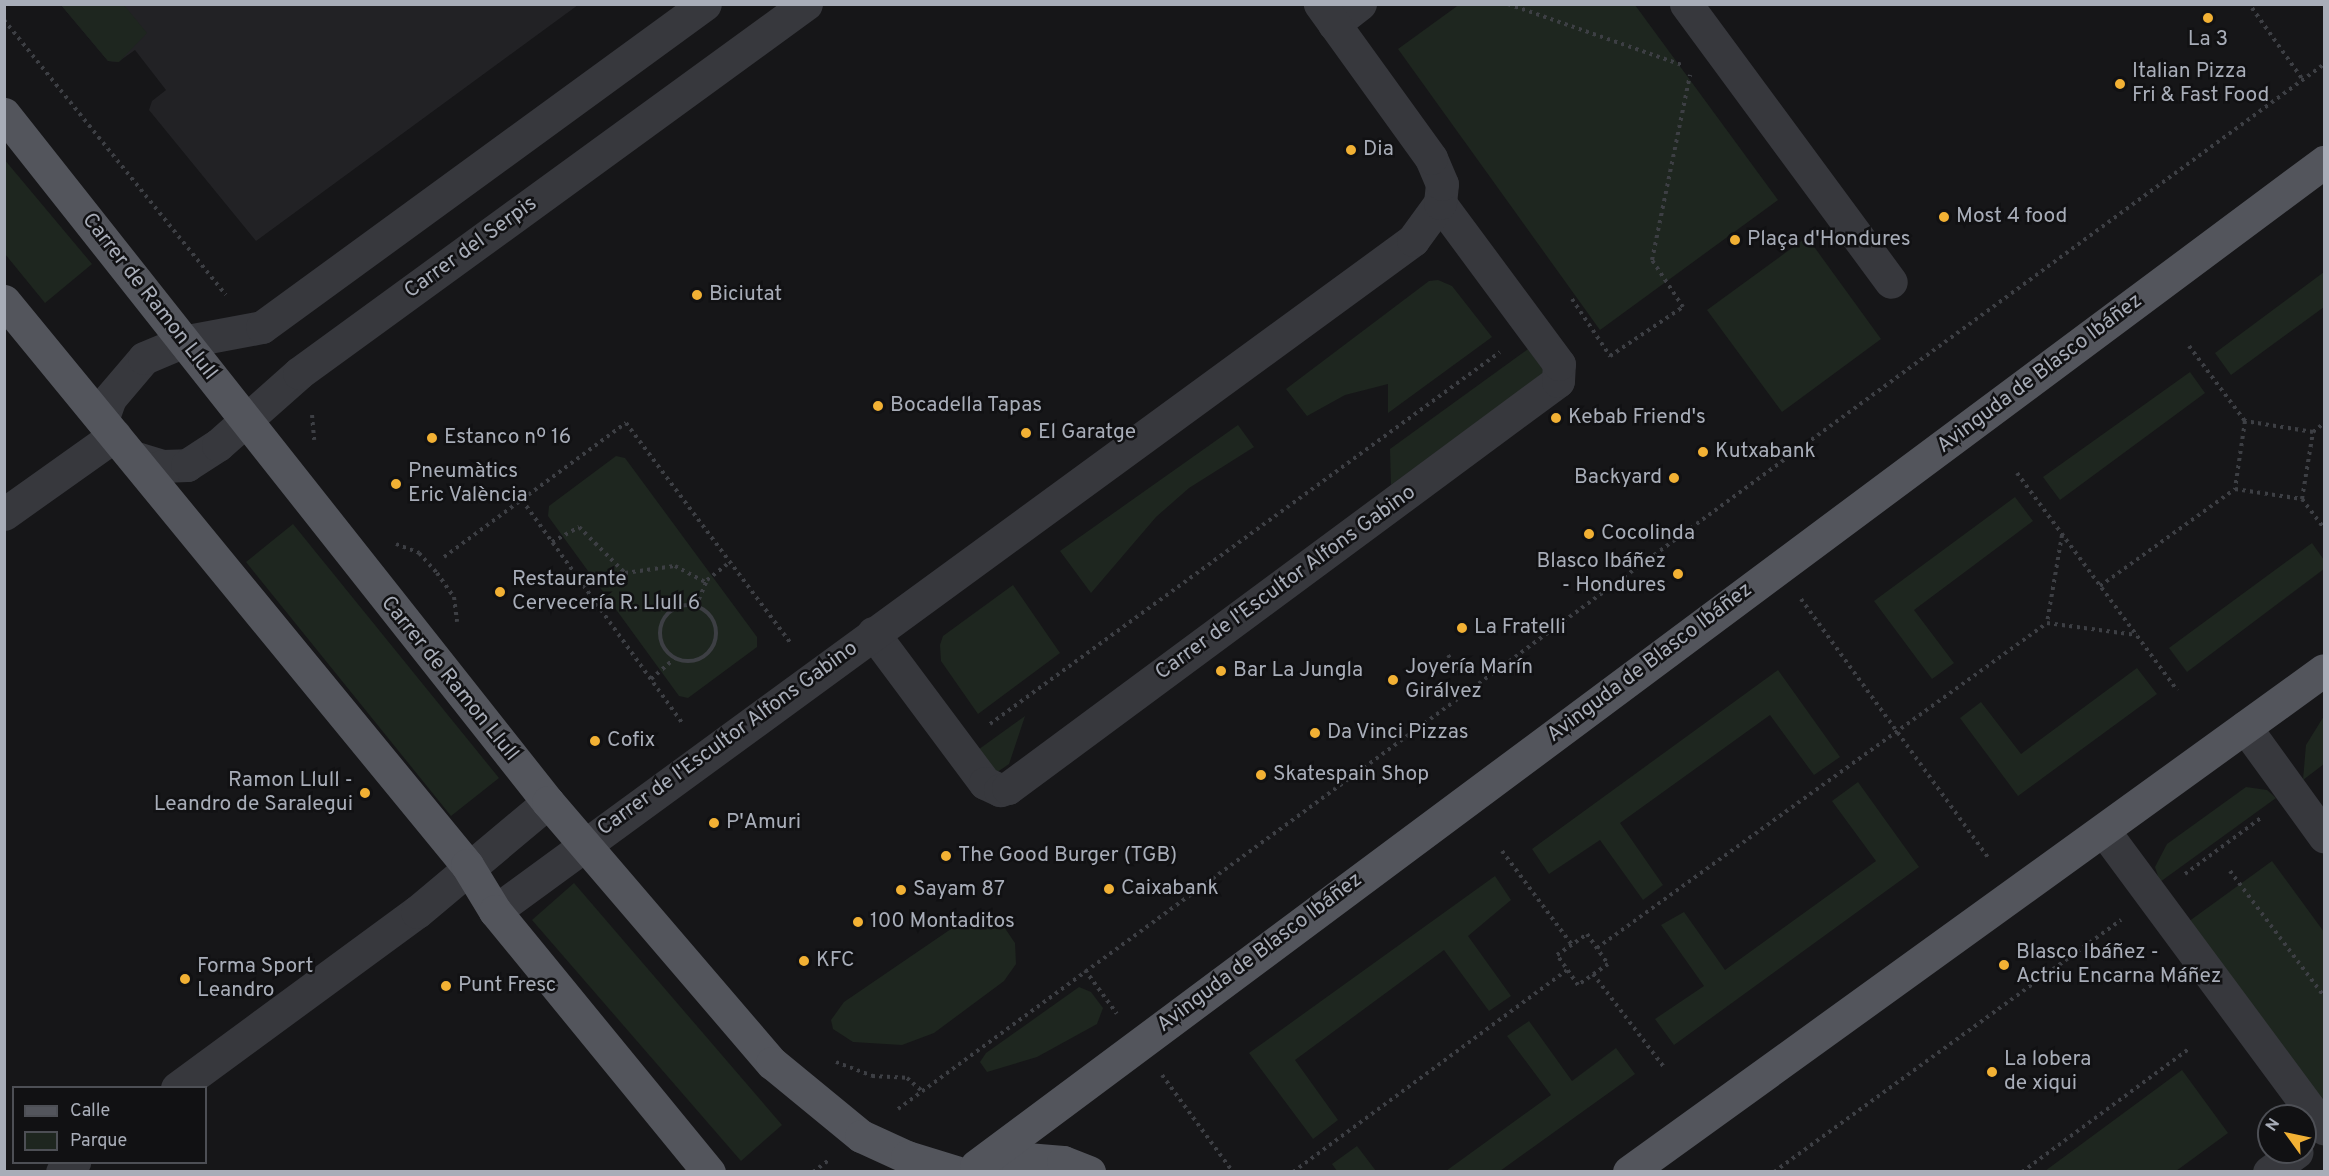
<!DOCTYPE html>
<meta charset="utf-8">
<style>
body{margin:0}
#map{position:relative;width:2329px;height:1176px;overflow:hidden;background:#161618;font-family:Overpass,sans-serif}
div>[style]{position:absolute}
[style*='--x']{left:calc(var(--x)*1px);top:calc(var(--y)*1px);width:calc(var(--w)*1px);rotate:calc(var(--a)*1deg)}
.built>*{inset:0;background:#222225}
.green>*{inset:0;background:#1e261f}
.path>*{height:4px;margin-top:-2px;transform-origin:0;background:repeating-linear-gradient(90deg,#3d3f44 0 3px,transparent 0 7.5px)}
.path>.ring{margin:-2px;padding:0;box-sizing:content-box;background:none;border:4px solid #3d3f44;border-radius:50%}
.minor>*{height:33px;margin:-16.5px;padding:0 16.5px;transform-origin:16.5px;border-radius:16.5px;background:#37383d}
.major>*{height:33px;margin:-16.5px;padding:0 16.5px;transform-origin:16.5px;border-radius:16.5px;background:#53555c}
.dots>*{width:16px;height:16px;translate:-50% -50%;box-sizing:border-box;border:3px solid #111113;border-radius:50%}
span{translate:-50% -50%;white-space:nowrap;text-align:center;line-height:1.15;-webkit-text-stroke:5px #111113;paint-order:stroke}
.poi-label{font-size:21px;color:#a8adb8}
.left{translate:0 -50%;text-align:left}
.right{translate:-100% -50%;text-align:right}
.street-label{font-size:21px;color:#a8adb8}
.frame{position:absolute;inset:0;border:6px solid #a8adb8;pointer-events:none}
.legend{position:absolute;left:12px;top:1086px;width:195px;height:78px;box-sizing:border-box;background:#111113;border:2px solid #4d4f55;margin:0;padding:8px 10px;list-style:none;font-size:18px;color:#a8adb8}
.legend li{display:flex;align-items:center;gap:12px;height:30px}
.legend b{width:30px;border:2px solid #4d4f55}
.north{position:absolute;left:2257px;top:1104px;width:60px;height:60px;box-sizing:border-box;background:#111113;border:2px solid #4d4f55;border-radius:50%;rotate:303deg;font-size:16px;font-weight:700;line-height:24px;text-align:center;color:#a8adb8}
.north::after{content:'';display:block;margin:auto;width:21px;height:27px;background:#f2b134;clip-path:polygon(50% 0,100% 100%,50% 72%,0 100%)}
</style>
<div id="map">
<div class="built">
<div style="clip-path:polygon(61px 5px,578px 5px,256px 241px,149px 110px,152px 101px,166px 90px,135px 50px,118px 62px,108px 61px)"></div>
</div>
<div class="green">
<div style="clip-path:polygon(1460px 4px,1635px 5px,1778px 200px,1600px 330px,1398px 49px)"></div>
<div style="clip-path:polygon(61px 5px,124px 5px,147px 33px,119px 62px,108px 61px)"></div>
<div style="clip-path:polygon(4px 159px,92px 264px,45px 303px,5px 254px)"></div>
<div style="clip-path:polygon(1807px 237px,1881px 339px,1782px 412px,1707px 310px)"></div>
<div style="clip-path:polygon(2324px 272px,2324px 307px,2231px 375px,2215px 353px)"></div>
<div style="clip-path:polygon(1438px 280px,1452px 286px,1492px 337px,1388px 413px,1388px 384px,1345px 395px,1307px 416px,1286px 389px,1429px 281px)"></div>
<div style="clip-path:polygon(1528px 349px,1545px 372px,1391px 485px,1390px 449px)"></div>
<div style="clip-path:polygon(2190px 372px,2205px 393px,2060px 500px,2043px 477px)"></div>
<div style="clip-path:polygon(1238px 425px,1254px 447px,1189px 488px,1156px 517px,1091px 593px,1060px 551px)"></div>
<div style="clip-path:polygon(616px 456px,625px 458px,757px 637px,757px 647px,688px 698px,679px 696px,548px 516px,549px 506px)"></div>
<div style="clip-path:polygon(2015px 497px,2033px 521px,1914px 610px,1954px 663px,1932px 679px,1874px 601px)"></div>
<div style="clip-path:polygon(293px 524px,499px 778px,451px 816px,246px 562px)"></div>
<div style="clip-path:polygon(2312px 543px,2324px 560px,2324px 569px,2187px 672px,2169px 648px)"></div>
<div style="clip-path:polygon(1013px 585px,1060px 653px,978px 714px,941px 661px,940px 645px,943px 636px)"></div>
<div style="clip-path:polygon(2137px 668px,2157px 694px,2018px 796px,1960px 718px,1981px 702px,2021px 754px)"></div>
<div style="clip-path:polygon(1778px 670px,1840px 757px,1814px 775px,1770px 715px,1620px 823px,1663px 885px,1643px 900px,1600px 840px,1549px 874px,1532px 849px)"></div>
<div style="clip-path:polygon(1025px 716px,1009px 764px,993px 775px,975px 752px)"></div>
<div style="clip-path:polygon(2324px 716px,2324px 764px,2303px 780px,2306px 745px)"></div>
<div style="clip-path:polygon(1858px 782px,1919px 867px,1674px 1045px,1655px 1019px,1704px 986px,1661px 925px,1684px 912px,1725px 970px,1876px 861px,1832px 801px)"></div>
<div style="clip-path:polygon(2246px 787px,2267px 790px,2276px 798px,2160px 882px,2155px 867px,2167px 844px)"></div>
<div style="clip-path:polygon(2272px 861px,2324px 932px,2324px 1107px,2188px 922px)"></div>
<div style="clip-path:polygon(1495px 876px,1511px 900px,1468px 936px,1511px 996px,1489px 1011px,1444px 950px,1295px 1060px,1338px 1120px,1313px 1139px,1249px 1053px)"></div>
<div style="clip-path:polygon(574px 883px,782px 1125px,741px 1161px,532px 920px)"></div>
<div style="clip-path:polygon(983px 913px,1002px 924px,1015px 943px,1016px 964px,1004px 981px,934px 1033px,902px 1045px,853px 1042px,833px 1029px,831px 1020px,844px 1002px,970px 916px)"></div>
<div style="clip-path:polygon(1079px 987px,1091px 992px,1103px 1008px,1097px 1024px,1037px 1057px,987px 1072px,980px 1062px,986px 1053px)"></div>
<div style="clip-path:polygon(1529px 1021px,1572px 1081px,1616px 1048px,1635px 1074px,1500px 1171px,1446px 1171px,1551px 1095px,1507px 1036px)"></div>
<div style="clip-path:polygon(2182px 1070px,2228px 1133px,2176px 1171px,2045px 1171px)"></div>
<div style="clip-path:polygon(1357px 1146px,1376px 1171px,1337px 1171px,1332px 1164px)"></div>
</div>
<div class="path">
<div style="--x:1508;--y:4;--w:184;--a:19.3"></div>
<div style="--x:2252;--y:8;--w:88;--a:54.7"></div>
<div style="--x:4;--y:20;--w:353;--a:51.1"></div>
<div style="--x:1572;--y:299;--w:69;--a:56.3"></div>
<div style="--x:1610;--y:356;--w:88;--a:-33.9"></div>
<div style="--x:1683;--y:307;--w:56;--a:-123.4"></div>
<div style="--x:1652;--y:260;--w:189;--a:-78.4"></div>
<div style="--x:2189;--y:346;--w:94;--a:53.3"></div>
<div style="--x:312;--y:415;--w:25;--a:85"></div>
<div style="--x:2313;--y:432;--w:14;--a:-39"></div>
<div style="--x:2017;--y:473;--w:270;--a:53.6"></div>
<div style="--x:2302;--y:499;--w:68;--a:-80.7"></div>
<div style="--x:2313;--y:432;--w:69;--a:-170.8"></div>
<div style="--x:2245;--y:421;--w:69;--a:98.4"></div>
<div style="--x:2235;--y:489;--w:68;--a:8.5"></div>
<div style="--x:2302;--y:499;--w:36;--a:53"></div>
<div style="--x:522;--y:500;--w:276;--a:54.3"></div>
<div style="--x:2062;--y:535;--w:89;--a:99.7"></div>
<div style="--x:2047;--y:623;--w:90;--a:7.7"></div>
<div style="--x:552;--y:542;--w:31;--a:-29"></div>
<div style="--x:579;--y:527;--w:65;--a:45"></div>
<div style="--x:625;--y:573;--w:50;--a:-8"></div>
<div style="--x:675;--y:566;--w:34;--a:28"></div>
<div style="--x:396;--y:544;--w:25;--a:21"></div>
<div style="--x:419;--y:553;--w:27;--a:48"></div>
<div style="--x:437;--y:573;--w:29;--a:55"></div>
<div style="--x:454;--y:597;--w:25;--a:83"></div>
<div style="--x:444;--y:557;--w:226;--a:-36.4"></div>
<div style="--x:626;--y:423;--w:277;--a:53.2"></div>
<div style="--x:2100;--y:586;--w:166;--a:-35.7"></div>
<div style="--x:1801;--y:599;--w:322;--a:54.1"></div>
<div class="ring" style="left:660px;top:605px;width:52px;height:52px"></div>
<div style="--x:696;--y:606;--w:28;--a:-67"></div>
<div style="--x:707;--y:580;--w:29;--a:-38"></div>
<div style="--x:1448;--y:655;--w:23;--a:56"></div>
<div style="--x:651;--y:679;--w:32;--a:-41"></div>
<div style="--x:990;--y:724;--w:631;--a:-36.11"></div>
<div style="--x:1502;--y:851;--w:117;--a:53.3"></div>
<div style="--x:2230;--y:871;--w:156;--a:53.1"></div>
<div style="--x:2185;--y:874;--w:94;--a:-36.4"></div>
<div style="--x:1587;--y:934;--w:37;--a:55"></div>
<div style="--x:1608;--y:964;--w:37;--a:145"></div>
<div style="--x:1578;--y:985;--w:37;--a:-125"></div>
<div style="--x:1557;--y:955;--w:37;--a:-35"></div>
<div style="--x:1597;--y:948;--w:555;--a:-35.84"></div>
<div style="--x:1085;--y:970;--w:54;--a:54"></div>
<div style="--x:1593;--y:974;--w:116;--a:52.7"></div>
<div style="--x:836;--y:1062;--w:39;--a:21"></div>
<div style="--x:872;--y:1076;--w:35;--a:3"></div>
<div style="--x:907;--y:1078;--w:20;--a:41"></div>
<div style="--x:1162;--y:1075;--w:120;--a:53.8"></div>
<div style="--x:898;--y:1109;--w:1768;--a:-36.23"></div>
<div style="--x:813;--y:1172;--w:21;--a:-37"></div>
<div style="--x:1293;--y:1172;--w:340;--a:-36.4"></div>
<div style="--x:1774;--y:1172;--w:429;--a:-36"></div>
<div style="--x:2022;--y:1172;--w:209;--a:-36.4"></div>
</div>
<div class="minor">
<div style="--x:1686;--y:4;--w:345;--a:53.6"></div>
<div style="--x:1334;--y:24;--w:33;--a:-38"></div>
<div style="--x:102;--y:420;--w:23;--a:-70"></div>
<div style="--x:110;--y:398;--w:52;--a:-49.6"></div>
<div style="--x:144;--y:358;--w:41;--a:-22.8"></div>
<div style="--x:182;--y:342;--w:81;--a:-10.6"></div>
<div style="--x:262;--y:327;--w:548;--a:-36.1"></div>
<div style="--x:133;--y:457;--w:30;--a:17"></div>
<div style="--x:162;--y:466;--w:25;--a:-2"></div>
<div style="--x:187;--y:465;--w:37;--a:-33"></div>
<div style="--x:218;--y:445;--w:108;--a:-41.6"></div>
<div style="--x:299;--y:373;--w:627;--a:-36.05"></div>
<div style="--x:4;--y:514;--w:136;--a:-35.4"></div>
<div style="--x:873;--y:633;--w:187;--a:53.3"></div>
<div style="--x:985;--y:783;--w:17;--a:25"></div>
<div style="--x:1000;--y:790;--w:8;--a:-14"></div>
<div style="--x:1008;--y:788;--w:684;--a:-36.5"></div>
<div style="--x:1558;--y:381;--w:17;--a:-87"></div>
<div style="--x:1559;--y:364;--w:200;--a:-126.5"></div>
<div style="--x:2245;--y:727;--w:135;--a:54.1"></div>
<div style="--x:2104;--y:831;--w:370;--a:53.5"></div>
<div style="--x:495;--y:911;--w:1137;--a:-36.16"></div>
<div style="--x:1413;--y:240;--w:46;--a:-53.9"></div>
<div style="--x:1440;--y:203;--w:19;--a:-84"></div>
<div style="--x:1442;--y:184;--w:28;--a:-113"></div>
<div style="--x:1431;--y:158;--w:190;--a:-125.8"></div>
<div style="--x:177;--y:1088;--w:298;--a:-36.3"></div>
<div style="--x:417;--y:912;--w:171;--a:-40"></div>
<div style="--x:62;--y:1172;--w:16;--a:-40"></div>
<div style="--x:2269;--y:1172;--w:34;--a:-36"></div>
</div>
<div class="major">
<div style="--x:4;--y:114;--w:877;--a:51.67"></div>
<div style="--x:548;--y:802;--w:344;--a:49.4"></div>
<div style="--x:772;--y:1063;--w:115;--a:39.4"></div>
<div style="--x:861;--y:1136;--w:51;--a:24.5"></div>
<div style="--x:907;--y:1157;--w:51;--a:17"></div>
<div style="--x:4;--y:301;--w:730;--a:50.62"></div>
<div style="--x:467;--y:865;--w:54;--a:58.7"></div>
<div style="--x:495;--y:911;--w:338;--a:50.7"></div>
<div style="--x:979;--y:1165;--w:36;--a:-11"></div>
<div style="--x:1014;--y:1158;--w:49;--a:4.7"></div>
<div style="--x:1063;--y:1162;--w:28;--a:21"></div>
<div style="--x:976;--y:1166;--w:1681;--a:-36.68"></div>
<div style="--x:1629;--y:1172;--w:857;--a:-35.84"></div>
</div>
<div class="dots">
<div style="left:2208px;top:18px;background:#f2b134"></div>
<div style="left:2120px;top:84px;background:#f2b134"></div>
<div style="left:1351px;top:150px;background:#f2b134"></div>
<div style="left:1944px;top:217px;background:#f2b134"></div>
<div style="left:1735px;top:240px;background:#f2b134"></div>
<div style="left:697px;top:295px;background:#f2b134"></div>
<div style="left:878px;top:406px;background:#f2b134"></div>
<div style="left:1556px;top:418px;background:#f2b134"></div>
<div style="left:1026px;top:433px;background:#f2b134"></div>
<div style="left:432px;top:438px;background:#f2b134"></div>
<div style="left:1703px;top:452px;background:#f2b134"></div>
<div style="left:1674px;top:478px;background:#f2b134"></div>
<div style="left:396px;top:484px;background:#f2b134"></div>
<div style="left:1589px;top:534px;background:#f2b134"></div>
<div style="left:1678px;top:574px;background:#f2b134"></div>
<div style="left:500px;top:592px;background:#f2b134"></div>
<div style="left:1462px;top:628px;background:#f2b134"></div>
<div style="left:1221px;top:671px;background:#f2b134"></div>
<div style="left:1393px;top:680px;background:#f2b134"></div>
<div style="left:1315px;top:733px;background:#f2b134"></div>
<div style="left:595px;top:741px;background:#f2b134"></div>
<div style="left:1261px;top:775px;background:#f2b134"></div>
<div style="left:365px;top:793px;background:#f2b134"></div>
<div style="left:714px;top:823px;background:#f2b134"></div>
<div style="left:946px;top:856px;background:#f2b134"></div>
<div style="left:1109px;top:889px;background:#f2b134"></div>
<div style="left:901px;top:890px;background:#f2b134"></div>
<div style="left:858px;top:922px;background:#f2b134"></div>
<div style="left:804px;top:961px;background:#f2b134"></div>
<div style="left:2004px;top:965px;background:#f2b134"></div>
<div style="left:185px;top:979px;background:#f2b134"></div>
<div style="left:446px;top:986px;background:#f2b134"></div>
<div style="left:1992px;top:1072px;background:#f2b134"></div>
</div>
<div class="poi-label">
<span style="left:2208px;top:40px">La 3</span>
<span class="left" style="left:2132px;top:84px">Italian Pizza<br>Fri &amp; Fast Food</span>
<span class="left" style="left:1363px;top:150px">Dia</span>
<span class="left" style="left:1956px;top:217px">Most 4 food</span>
<span class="left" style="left:1747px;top:240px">Plaça d'Hondures</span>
<span class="left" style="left:709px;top:295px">Biciutat</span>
<span class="left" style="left:890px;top:406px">Bocadella Tapas</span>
<span class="left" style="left:1568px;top:418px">Kebab Friend's</span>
<span class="left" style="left:1038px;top:433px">El Garatge</span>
<span class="left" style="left:444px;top:438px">Estanco nº 16</span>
<span class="left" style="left:1715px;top:452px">Kutxabank</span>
<span class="left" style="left:408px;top:484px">Pneumàtics<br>Eric València</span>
<span class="right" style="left:1662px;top:478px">Backyard</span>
<span class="left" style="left:1601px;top:534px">Cocolinda</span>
<span class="right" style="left:1666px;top:574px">Blasco Ibáñez<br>- Hondures</span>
<span class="left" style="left:512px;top:592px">Restaurante<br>Cervecería R. Llull 6</span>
<span class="left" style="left:1474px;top:628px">La Fratelli</span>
<span class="left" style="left:1405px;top:680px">Joyería Marín<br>Girálvez</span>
<span class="left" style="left:1233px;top:671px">Bar La Jungla</span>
<span class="left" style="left:1327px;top:733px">Da Vinci Pizzas</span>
<span class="left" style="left:607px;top:741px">Cofix</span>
<span class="left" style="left:1273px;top:775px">Skatespain Shop</span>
<span class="right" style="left:353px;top:793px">Ramon Llull -<br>Leandro de Saralegui</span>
<span class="left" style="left:726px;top:823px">P'Amuri</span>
<span class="left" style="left:958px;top:856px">The Good Burger (TGB)</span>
<span class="left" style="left:1121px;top:889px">Caixabank</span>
<span class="left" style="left:913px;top:890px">Sayam 87</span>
<span class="left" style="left:870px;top:922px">100 Montaditos</span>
<span class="left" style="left:2016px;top:965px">Blasco Ibáñez -<br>Actriu Encarna Máñez</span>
<span class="left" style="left:816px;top:961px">KFC</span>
<span class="left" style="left:197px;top:979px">Forma Sport<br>Leandro</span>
<span class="left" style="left:458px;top:986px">Punt Fresc</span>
<span class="left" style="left:2004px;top:1072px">La lobera<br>de xiqui</span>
</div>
<div class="street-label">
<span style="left:471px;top:248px;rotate:-36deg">Carrer del Serpis</span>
<span style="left:149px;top:297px;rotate:52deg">Carrer de Ramon Llull</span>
<span style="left:2040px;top:374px;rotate:-37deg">Avinguda de Blasco Ibáñez</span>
<span style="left:1286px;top:583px;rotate:-36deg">Carrer de l'Escultor Alfons Gabino</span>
<span style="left:1650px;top:663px;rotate:-37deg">Avinguda de Blasco Ibáñez</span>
<span style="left:449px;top:679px;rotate:51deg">Carrer de Ramon Llull</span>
<span style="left:728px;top:739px;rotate:-36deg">Carrer de l'Escultor Alfons Gabino</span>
<span style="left:1260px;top:953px;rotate:-37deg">Avinguda de Blasco Ibáñez</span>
</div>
<div class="frame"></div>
<ul class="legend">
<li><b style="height:8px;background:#53555c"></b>Calle</li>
<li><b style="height:16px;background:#1e261f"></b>Parque</li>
</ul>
<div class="north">N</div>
</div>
